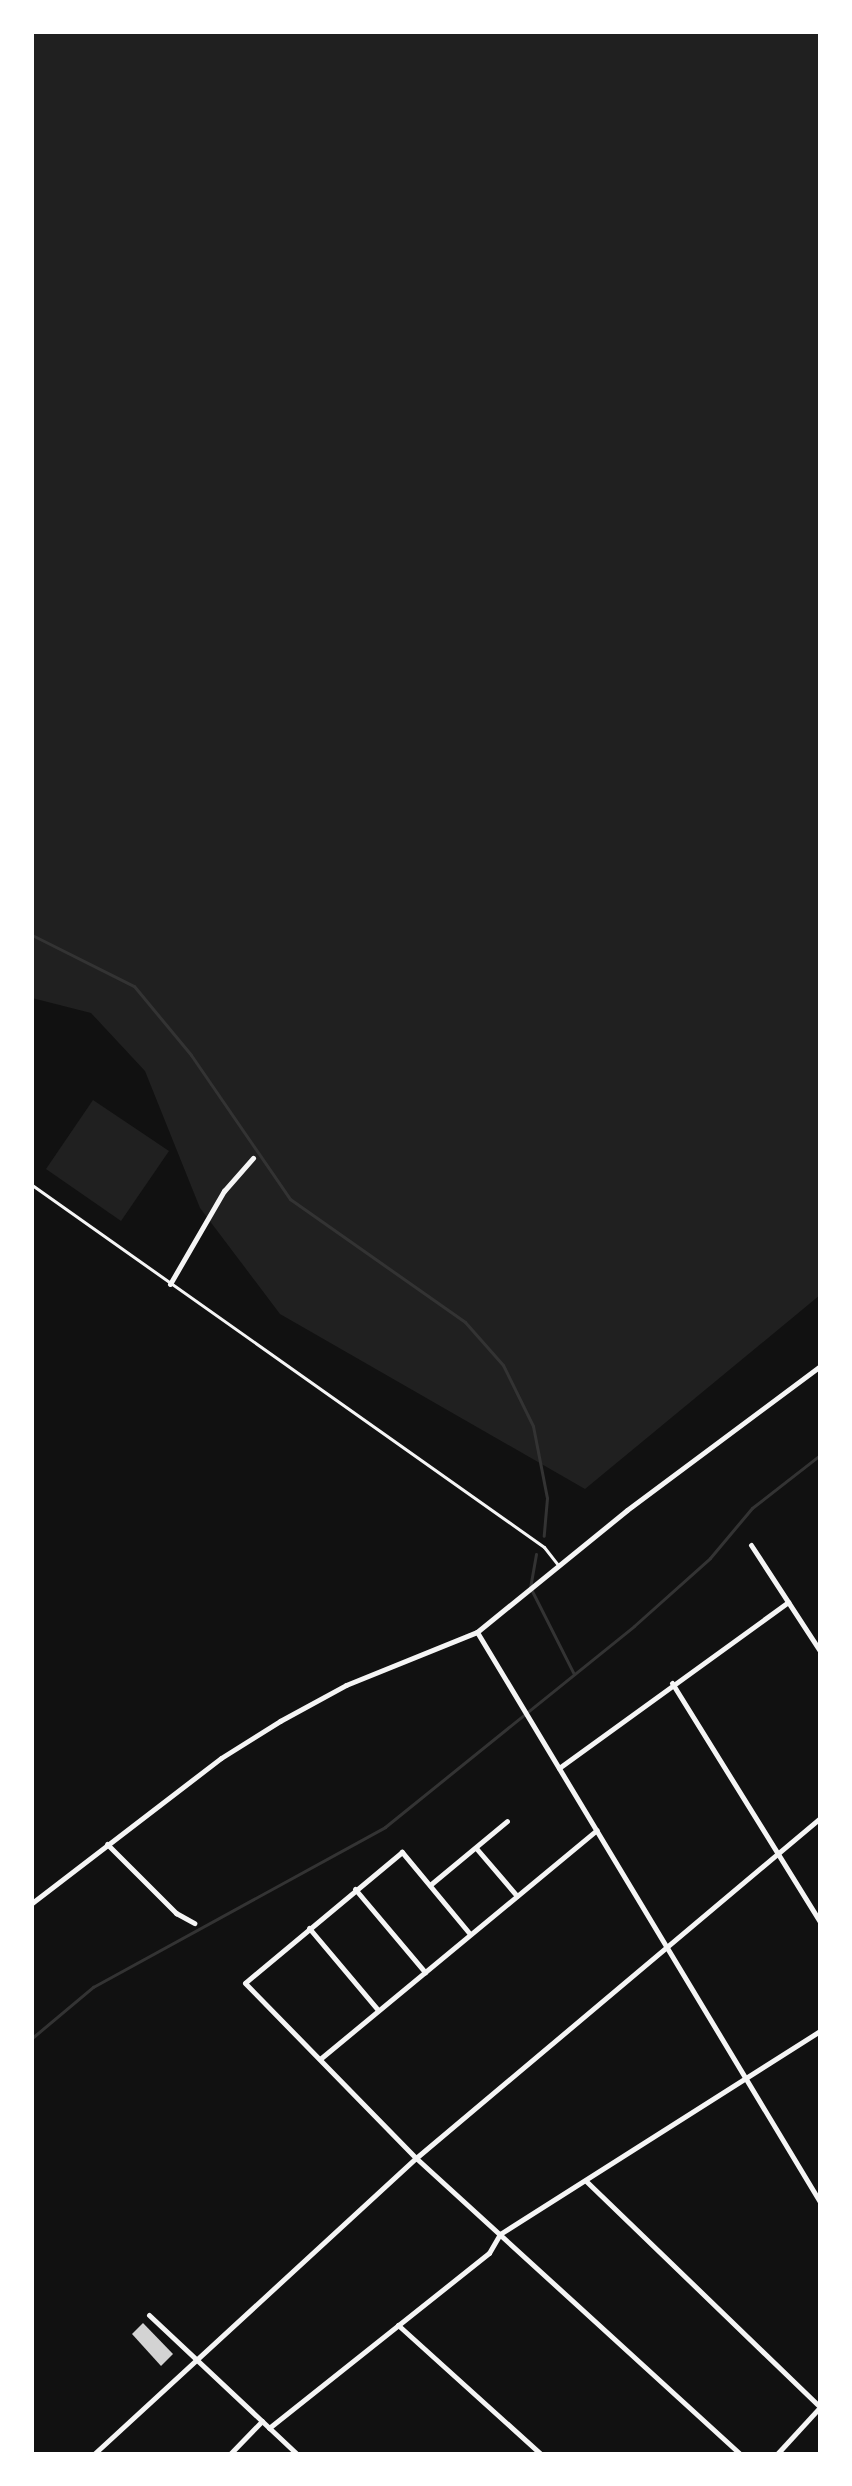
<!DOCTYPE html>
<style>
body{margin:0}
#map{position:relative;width:852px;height:2486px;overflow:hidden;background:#111;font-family:"Titillium Web",sans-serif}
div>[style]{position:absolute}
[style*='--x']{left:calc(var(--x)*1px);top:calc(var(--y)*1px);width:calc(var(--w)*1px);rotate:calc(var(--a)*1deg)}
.green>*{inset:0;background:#202020}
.stream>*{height:3px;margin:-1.5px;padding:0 1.5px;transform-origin:1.5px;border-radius:1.5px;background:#333}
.building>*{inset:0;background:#d3d3d3}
.service>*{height:3px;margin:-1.5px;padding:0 1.5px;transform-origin:1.5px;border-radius:1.5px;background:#f5f5f5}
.minor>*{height:5px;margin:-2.5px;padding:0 2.5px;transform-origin:2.5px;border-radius:2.5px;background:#f5f5f5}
span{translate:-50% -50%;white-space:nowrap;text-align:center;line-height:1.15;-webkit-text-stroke:8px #fff;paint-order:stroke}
.frame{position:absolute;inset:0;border:34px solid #fff;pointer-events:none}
</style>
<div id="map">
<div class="green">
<div style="clip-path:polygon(32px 32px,820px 32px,820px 1295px,585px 1489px,280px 1314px,200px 1208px,145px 1071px,91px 1013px,32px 998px)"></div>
<div style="clip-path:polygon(93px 1100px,169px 1151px,121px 1221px,46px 1169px)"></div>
</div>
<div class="stream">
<div style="--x:32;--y:935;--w:114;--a:26.6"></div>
<div style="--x:134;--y:986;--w:89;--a:50.4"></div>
<div style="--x:191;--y:1055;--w:175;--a:55.5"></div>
<div style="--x:290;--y:1199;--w:214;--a:35.1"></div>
<div style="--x:465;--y:1322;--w:57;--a:48.5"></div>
<div style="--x:503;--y:1365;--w:68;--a:63.8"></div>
<div style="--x:533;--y:1426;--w:73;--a:79"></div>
<div style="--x:547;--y:1498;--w:38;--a:95"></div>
<div style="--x:536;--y:1554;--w:34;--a:100"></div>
<div style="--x:530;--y:1587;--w:97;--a:63.2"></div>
<div style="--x:32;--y:2038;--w:80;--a:-39.9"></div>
<div style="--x:93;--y:1987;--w:333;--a:-28.7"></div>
<div style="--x:385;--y:1827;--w:320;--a:-38.9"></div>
<div style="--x:634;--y:1626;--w:102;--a:-41.8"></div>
<div style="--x:710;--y:1558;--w:65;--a:-50"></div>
<div style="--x:752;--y:1508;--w:86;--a:-37.9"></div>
</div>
<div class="building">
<div style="clip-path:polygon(143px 2323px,173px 2354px,161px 2366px,132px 2334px)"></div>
</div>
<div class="service">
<div style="--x:32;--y:1185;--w:627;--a:35.26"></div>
<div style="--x:544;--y:1547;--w:24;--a:52"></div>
</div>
<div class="minor">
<div style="--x:170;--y:1284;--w:108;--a:-59.9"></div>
<div style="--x:224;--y:1191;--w:44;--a:-48.7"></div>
<div style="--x:751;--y:1545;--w:126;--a:56.9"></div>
<div style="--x:477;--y:1632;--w:665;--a:58.96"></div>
<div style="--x:672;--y:1683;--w:281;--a:58.2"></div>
<div style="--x:559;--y:1768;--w:283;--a:-35.9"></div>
<div style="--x:107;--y:1844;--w:98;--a:45"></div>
<div style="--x:176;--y:1913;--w:21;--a:29"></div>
<div style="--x:476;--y:1848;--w:63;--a:49.5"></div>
<div style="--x:430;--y:1885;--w:100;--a:-39.7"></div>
<div style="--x:355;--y:1889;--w:109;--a:49.9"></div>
<div style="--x:32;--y:1903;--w:238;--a:-37.5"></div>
<div style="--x:221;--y:1758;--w:70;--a:-32.1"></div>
<div style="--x:280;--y:1721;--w:75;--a:-28.6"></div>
<div style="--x:346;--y:1685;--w:141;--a:-22"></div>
<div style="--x:477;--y:1632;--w:193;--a:-39.1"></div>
<div style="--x:627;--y:1510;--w:241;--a:-36.7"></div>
<div style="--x:309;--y:1928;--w:107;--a:49.9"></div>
<div style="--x:470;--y:1934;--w:107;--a:-129.7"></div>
<div style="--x:402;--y:1852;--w:204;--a:140.2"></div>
<div style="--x:245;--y:1983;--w:245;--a:45.7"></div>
<div style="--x:416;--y:2158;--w:439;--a:42.4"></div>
<div style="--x:320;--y:2059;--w:359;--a:-39.6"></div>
<div style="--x:586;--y:2181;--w:325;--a:44"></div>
<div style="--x:149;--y:2315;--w:203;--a:43.2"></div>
<div style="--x:398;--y:2325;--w:193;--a:42.1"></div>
<div style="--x:269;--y:2428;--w:281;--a:-38.5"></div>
<div style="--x:489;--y:2253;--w:22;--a:-60"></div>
<div style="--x:500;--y:2234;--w:379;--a:-32.4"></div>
<div style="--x:94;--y:2454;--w:437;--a:-42.6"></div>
<div style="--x:416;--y:2158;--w:528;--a:-40.08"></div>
<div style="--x:230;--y:2454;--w:46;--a:-45.9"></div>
<div style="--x:777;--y:2454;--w:64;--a:-47.5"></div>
</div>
<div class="frame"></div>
</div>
